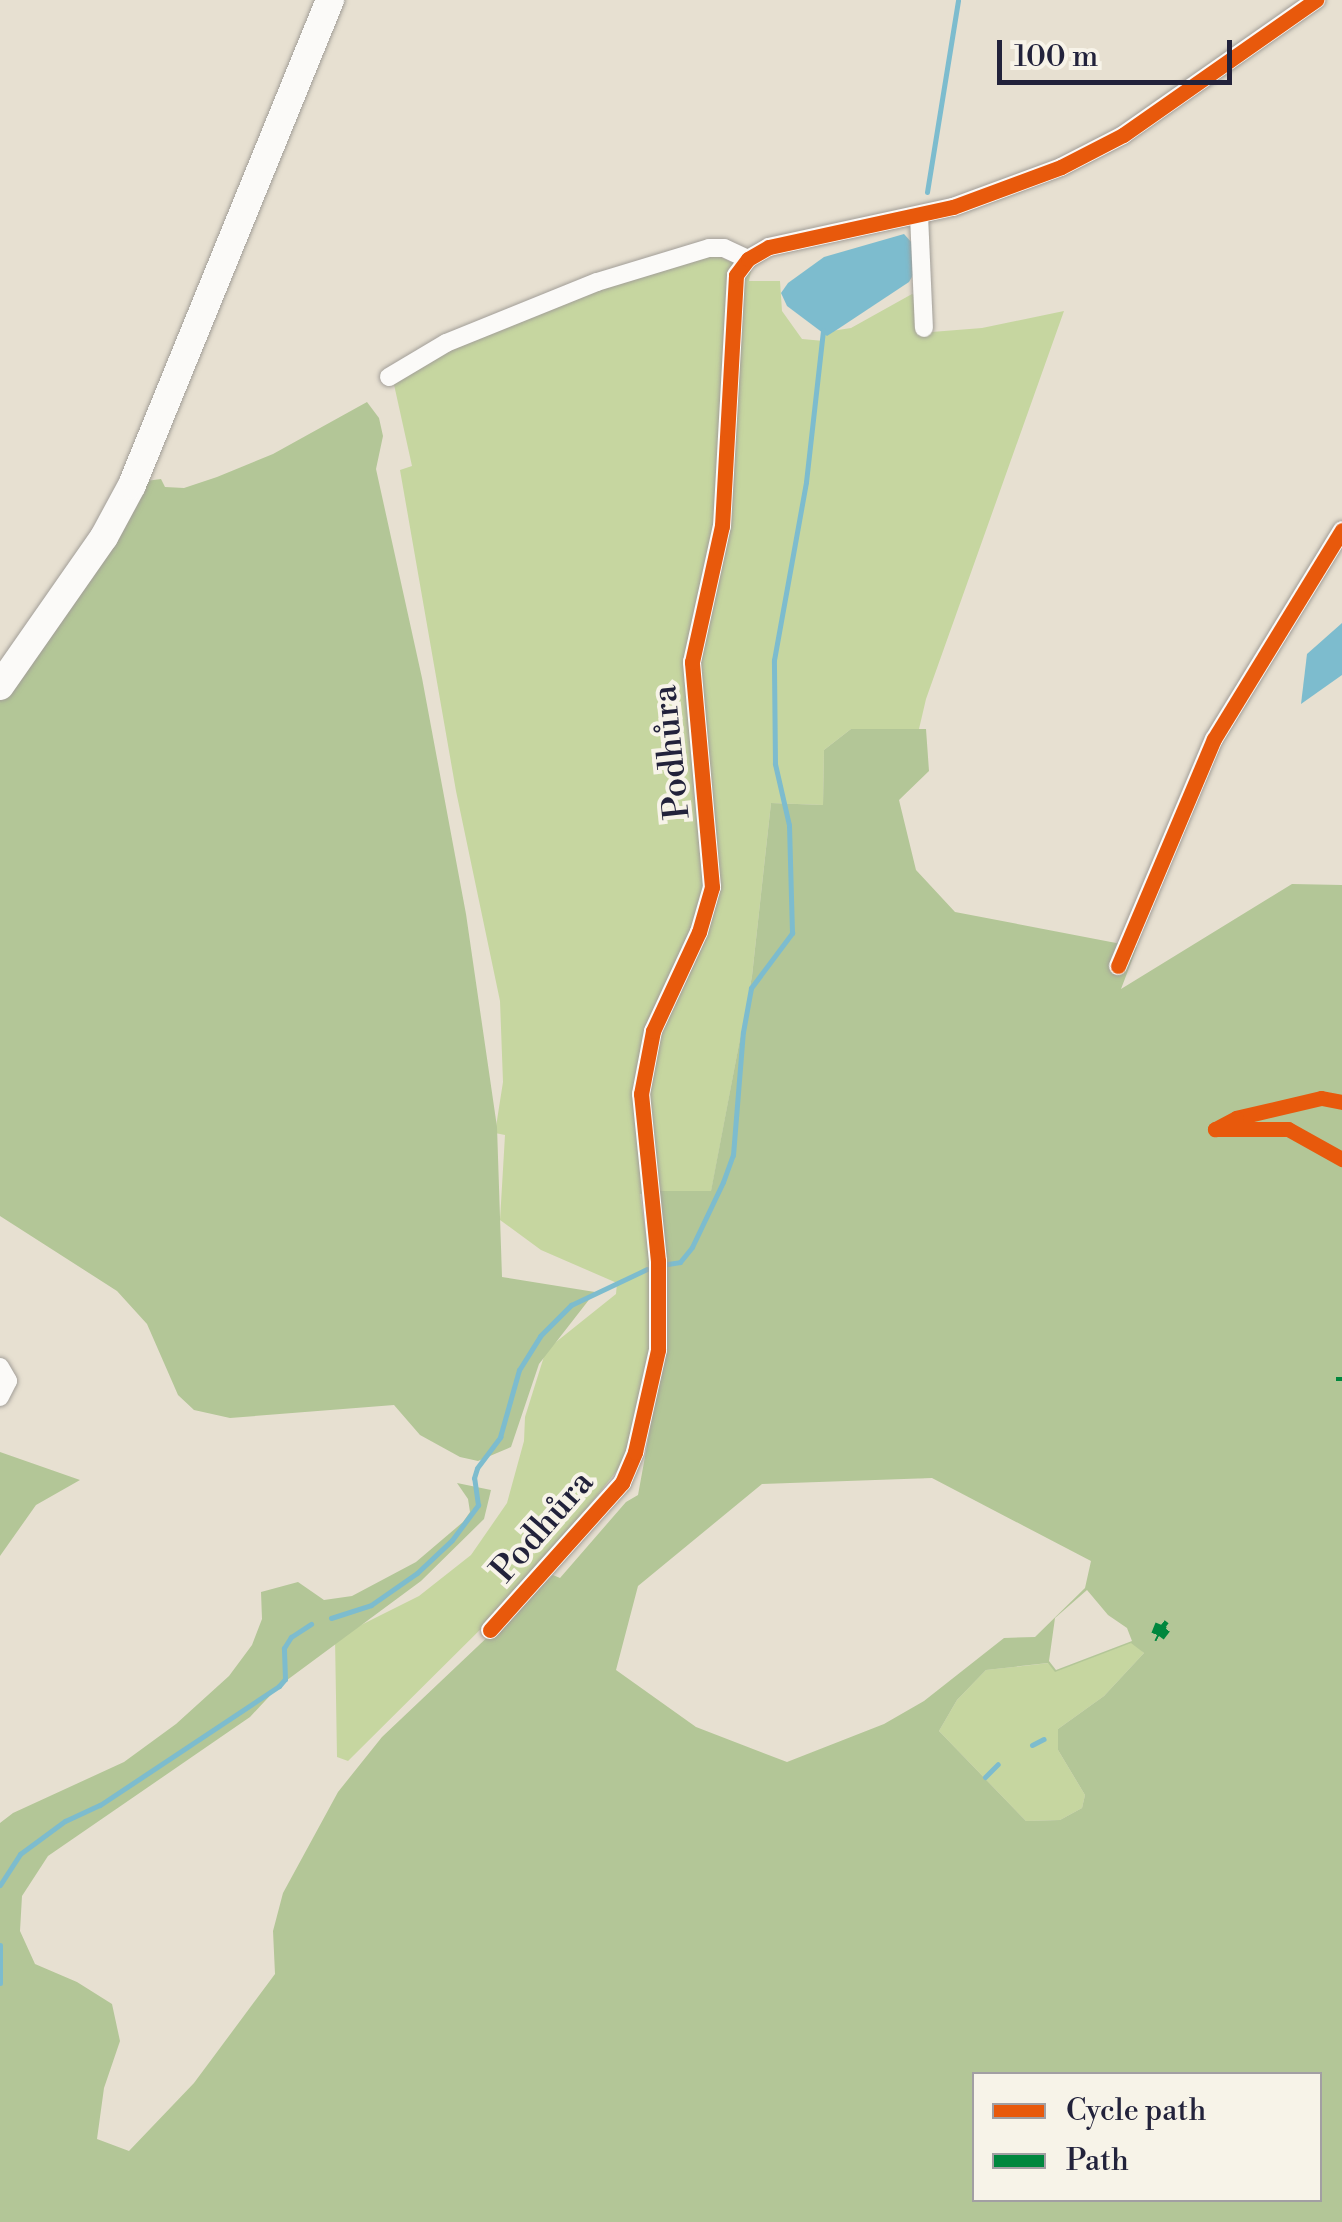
<!DOCTYPE html>
<meta charset="utf-8">
<style>
body{margin:0}
#map{position:relative;width:1342px;height:2222px;overflow:hidden;background:#e7e0d1;font-family:"Libre Bodoni",serif}
div>[style]{position:absolute}
[style*='--x']{left:calc(var(--x)*1px);top:calc(var(--y)*1px);width:calc(var(--w)*1px);rotate:calc(var(--a)*1deg)}
.green>*{inset:0;background:#c6d6a0}
.forest>*{inset:0;background:#b3c697}
.water>*{inset:0;background:#7dbcce}
.stream>*{height:5px;margin:-2.5px;padding:0 2.5px;transform-origin:2.5px;border-radius:2.5px;background:#7dbcce}
.roads{filter:drop-shadow(0 0 2px #a29e98) drop-shadow(0 0 2px #a29e98)}
.street>*{height:18px;margin:-9px;padding:0 9px;transform-origin:9px;border-radius:9px;background:#fbfaf8}
.secondary>*{height:28px;margin:-14px;padding:0 14px;transform-origin:14px;border-radius:14px;background:#fbfaf8}
.quiet>*{height:12px;margin-top:-6px;transform-origin:0;background:repeating-linear-gradient(90deg,#00873e 0 25px,transparent 0 37px)}
.cycleway>*{height:15px;margin:-7.5px;padding:0 7.5px;transform-origin:7.5px;border-radius:7.5px;background:#e8590c}
span{translate:-50% -50%;white-space:nowrap;text-align:center;line-height:1.15;-webkit-text-stroke:8px #f7f3e8;paint-order:stroke}
.street-label{font-size:35px;color:#22223b}
.legend{position:absolute;left:972px;top:2072px;width:350px;height:130px;box-sizing:border-box;background:#f7f3e8;border:2px solid #a29fa3;margin:0;padding:12px 18px;list-style:none;font-size:30px;color:#22223b}
.legend li{display:flex;align-items:center;gap:20px;height:50px}
.legend b{width:50px;border:2px solid #a29fa3}
.scale{position:absolute;left:997px;top:40px;width:235px;height:45px;box-sizing:border-box;border:5px solid #22223b;border-top:0;padding-left:12px;font-size:30px;line-height:35px;white-space:nowrap;color:#22223b;-webkit-text-stroke:8px #f7f3e8;paint-order:stroke}
</style>
<div id="map">
<div class="green">
<div style="clip-path:polygon(711px 253px,751px 271px,749px 281px,780px 281px,782px 311px,802px 339px,824px 341px,825px 332px,851px 328px,912px 294px,918px 298px,919px 333px,982px 328px,1064px 311px,926px 699px,919px 729px,851px 729px,824px 750px,823px 805px,771px 803px,752px 976px,711px 1192px,640px 1194px,658px 1319px,623px 1463px,529px 1581px,348px 1761px,337px 1757px,335px 1638px,419px 1596px,471px 1555px,507px 1503px,524px 1441px,525px 1417px,546px 1350px,616px 1294px,617px 1283px,541px 1250px,500px 1220px,505px 1135px,495px 1133px,503px 1082px,500px 1001px,456px 791px,400px 470px,412px 466px,393px 380px,444px 350px,601px 286px)"></div>
<div style="clip-path:polygon(1132px 1642px,1144px 1653px,1104px 1696px,1058px 1729px,1058px 1750px,1085px 1795px,1082px 1808px,1060px 1820px,1026px 1821px,939px 1731px,957px 1700px,986px 1670px,1049px 1663px,1056px 1671px)"></div>
</div>
<div class="forest">
<div style="clip-path:polygon(367px 402px,379px 418px,383px 436px,376px 469px,422px 678px,466px 914px,497px 1127px,502px 1277px,595px 1292px,539px 1364px,511px 1447px,478px 1461px,460px 1457px,420px 1435px,394px 1405px,230px 1418px,194px 1410px,178px 1395px,147px 1324px,117px 1291px,0 1216px,0 686px,146px 481px,161px 479px,165px 487px,184px 488px,217px 477px,273px 454px)"></div>
<div style="clip-path:polygon(evenodd,851px 729px,926px 729px,929px 771px,899px 800px,916px 870px,955px 912px,1137px 947px,1121px 989px,1292px 884px,1342px 885px,1342px 2222px,0 2222px,0 1823px,13px 1813px,124px 1762px,176px 1724px,229px 1676px,252px 1645px,262px 1619px,261px 1592px,298px 1582px,324px 1600px,352px 1596px,416px 1562px,463px 1522px,470px 1512px,468px 1499px,457px 1483px,491px 1490px,484px 1519px,421px 1581px,279px 1686px,250px 1717px,48px 1856px,22px 1896px,20px 1931px,35px 1964px,77px 1982px,112px 2004px,120px 2041px,104px 2088px,97px 2139px,129px 2151px,194px 2083px,275px 1974px,273px 1931px,283px 1893px,338px 1792px,382px 1737px,553px 1575px,560px 1578px,626px 1502px,638px 1495px,667px 1336px,658px 1191px,711px 1191px,752px 976px,771px 803px,823px 805px,824px 750px,851px 729px,932px 1478px,1091px 1561px,1085px 1588px,1035px 1637px,1004px 1638px,924px 1701px,884px 1724px,787px 1762px,696px 1727px,616px 1670px,638px 1586px,762px 1484px,932px 1478px,851px 729px,1087px 1590px,1108px 1615px,1127px 1628px,1132px 1641px,1056px 1670px,1049px 1661px,1055px 1618px,1087px 1590px,851px 729px,1131px 1643px,1144px 1653px,1104px 1696px,1058px 1729px,1058px 1750px,1085px 1795px,1082px 1808px,1060px 1820px,1026px 1821px,939px 1731px,957px 1700px,986px 1670px,1048px 1663px,1055px 1672px,1131px 1643px,851px 729px,974px 2074px,1320px 2074px,1320px 2200px,974px 2200px,974px 2074px)"></div>
<div style="clip-path:polygon(0 1452px,80px 1480px,36px 1505px,0 1556px)"></div>
</div>
<div class="water">
<div style="clip-path:polygon(904px 234px,913px 244px,913px 275px,909px 282px,838px 329px,827px 336px,787px 306px,781px 293px,788px 283px,824px 257px)"></div>
<div style="clip-path:polygon(1342px 623px,1342px 675px,1301px 704px,1307px 654px)"></div>
</div>
<div class="stream">
<div style="--x:927;--y:192;--w:194;--a:-80.8"></div>
<div style="--x:668;--y:1264;--w:12;--a:-9"></div>
<div style="--x:680;--y:1262;--w:19;--a:-51"></div>
<div style="--x:692;--y:1247;--w:72;--a:-64.5"></div>
<div style="--x:723;--y:1182;--w:29;--a:-70"></div>
<div style="--x:733;--y:1155;--w:123;--a:-85.4"></div>
<div style="--x:743;--y:1032;--w:45;--a:-79.7"></div>
<div style="--x:751;--y:988;--w:69;--a:-53.3"></div>
<div style="--x:792;--y:933;--w:108;--a:-91.6"></div>
<div style="--x:789;--y:825;--w:63;--a:-102.9"></div>
<div style="--x:775;--y:764;--w:104;--a:-90.6"></div>
<div style="--x:774;--y:660;--w:181;--a:-79.8"></div>
<div style="--x:806;--y:482;--w:153;--a:-83.6"></div>
<div style="--x:331;--y:1618;--w:42;--a:-18"></div>
<div style="--x:371;--y:1605;--w:56;--a:-34.8"></div>
<div style="--x:417;--y:1573;--w:48;--a:-43.3"></div>
<div style="--x:452;--y:1540;--w:44;--a:-53.4"></div>
<div style="--x:478;--y:1505;--w:27;--a:-98"></div>
<div style="--x:474;--y:1478;--w:10;--a:-73"></div>
<div style="--x:477;--y:1468;--w:39;--a:-53"></div>
<div style="--x:500;--y:1437;--w:70;--a:-74.2"></div>
<div style="--x:519;--y:1370;--w:40;--a:-58"></div>
<div style="--x:540;--y:1336;--w:44;--a:-45"></div>
<div style="--x:571;--y:1305;--w:84;--a:-25.3"></div>
<div style="--x:1032;--y:1745;--w:13;--a:-27"></div>
<div style="--x:985;--y:1777;--w:18;--a:-45"></div>
<div style="--x:0;--y:1885;--w:37;--a:-57"></div>
<div style="--x:20;--y:1854;--w:56;--a:-36.3"></div>
<div style="--x:65;--y:1821;--w:38;--a:-25"></div>
<div style="--x:100;--y:1805;--w:215;--a:-33.6"></div>
<div style="--x:279;--y:1686;--w:9;--a:-49"></div>
<div style="--x:285;--y:1679;--w:31;--a:-92"></div>
<div style="--x:284;--y:1648;--w:13;--a:-58"></div>
<div style="--x:291;--y:1637;--w:24;--a:-33"></div>
<div style="--x:0;--y:1945;--w:38;--a:90"></div>
</div>
<div class="roads">
<div class="street">
<div style="--x:919;--y:215;--w:113;--a:87.5"></div>
<div style="--x:389;--y:377;--w:66;--a:-30.8"></div>
<div style="--x:446;--y:343;--w:163;--a:-22"></div>
<div style="--x:597;--y:282;--w:117;--a:-16.9"></div>
<div style="--x:709;--y:248;--w:15;--a:0"></div>
<div style="--x:724;--y:248;--w:26;--a:25"></div>
<div style="--x:1118;--y:966;--w:246;--a:-67.1"></div>
<div style="--x:1214;--y:739;--w:245;--a:-58.5"></div>
<div style="--x:0;--y:1367;--w:16;--a:60"></div>
<div style="--x:8;--y:1381;--w:18;--a:117"></div>
<div style="--x:490;--y:1630;--w:198;--a:-48.1"></div>
<div style="--x:622;--y:1483;--w:34;--a:-67"></div>
<div style="--x:635;--y:1452;--w:105;--a:-77.3"></div>
<div style="--x:658;--y:1350;--w:89;--a:-90"></div>
<div style="--x:658;--y:1261;--w:168;--a:-95.8"></div>
<div style="--x:641;--y:1094;--w:64;--a:-79.2"></div>
<div style="--x:653;--y:1031;--w:109;--a:-65.1"></div>
<div style="--x:699;--y:932;--w:47;--a:-73.9"></div>
<div style="--x:712;--y:887;--w:226;--a:-95.1"></div>
<div style="--x:692;--y:662;--w:139;--a:-77.6"></div>
<div style="--x:722;--y:526;--w:251;--a:-86.8"></div>
<div style="--x:736;--y:275;--w:20;--a:-53"></div>
<div style="--x:748;--y:259;--w:24;--a:-30"></div>
<div style="--x:769;--y:247;--w:188;--a:-12.3"></div>
<div style="--x:953;--y:207;--w:115;--a:-20.3"></div>
<div style="--x:1061;--y:167;--w:70;--a:-27.3"></div>
<div style="--x:1123;--y:135;--w:236;--a:-35"></div>
</div>
<div class="secondary">
<div style="--x:0;--y:686;--w:182;--a:-55.1"></div>
<div style="--x:104;--y:537;--w:59;--a:-61.7"></div>
<div style="--x:132;--y:485;--w:524;--a:-67.79"></div>
</div>
</div>
<div class="quiet">
<div style="--x:1342;--y:1377;--w:4;--a:90"></div>
<div style="--x:1161;--y:1625;--w:5;--a:37"></div>
<div style="--x:1165;--y:1628;--w:10;--a:127"></div>
<div style="--x:1159;--y:1636;--w:2;--a:-153"></div>
<div style="--x:1157;--y:1635;--w:11;--a:-68"></div>
</div>
<div class="cycleway">
<div style="--x:1118;--y:966;--w:246;--a:-67.1"></div>
<div style="--x:1214;--y:739;--w:245;--a:-58.5"></div>
<div style="--x:1342;--y:1102;--w:21;--a:-169"></div>
<div style="--x:1321;--y:1098;--w:87;--a:166.8"></div>
<div style="--x:1236;--y:1118;--w:24;--a:152"></div>
<div style="--x:1215;--y:1129;--w:73;--a:0"></div>
<div style="--x:1288;--y:1129;--w:62;--a:29.1"></div>
<div style="--x:490;--y:1630;--w:198;--a:-48.1"></div>
<div style="--x:622;--y:1483;--w:34;--a:-67"></div>
<div style="--x:635;--y:1452;--w:105;--a:-77.3"></div>
<div style="--x:658;--y:1350;--w:89;--a:-90"></div>
<div style="--x:658;--y:1261;--w:168;--a:-95.8"></div>
<div style="--x:641;--y:1094;--w:64;--a:-79.2"></div>
<div style="--x:653;--y:1031;--w:109;--a:-65.1"></div>
<div style="--x:699;--y:932;--w:47;--a:-73.9"></div>
<div style="--x:712;--y:887;--w:226;--a:-95.1"></div>
<div style="--x:692;--y:662;--w:139;--a:-77.6"></div>
<div style="--x:722;--y:526;--w:251;--a:-86.8"></div>
<div style="--x:736;--y:275;--w:20;--a:-53"></div>
<div style="--x:748;--y:259;--w:24;--a:-30"></div>
<div style="--x:769;--y:247;--w:188;--a:-12.3"></div>
<div style="--x:953;--y:207;--w:115;--a:-20.3"></div>
<div style="--x:1061;--y:167;--w:70;--a:-27.3"></div>
<div style="--x:1123;--y:135;--w:236;--a:-35"></div>
</div>
<div class="street-label">
<span style="left:672px;top:752px;rotate:-96deg">Podhůra</span>
<span style="left:543px;top:1527px;rotate:-49deg">Podhůra</span>
</div>
<ul class="legend">
<li><b style="height:12px;background:#e8590c"></b>Cycle path</li>
<li><b style="height:12px;background:#00873e"></b>Path</li>
</ul>
<div class="scale">100 m</div>
</div>
